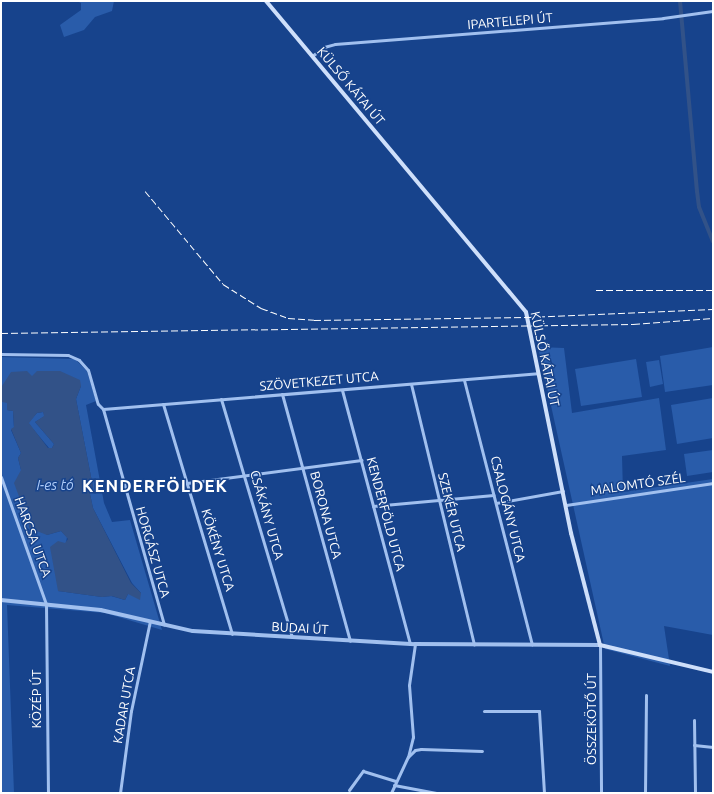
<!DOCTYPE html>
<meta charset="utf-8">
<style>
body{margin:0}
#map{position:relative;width:714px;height:794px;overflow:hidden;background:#17438c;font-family:Ubuntu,sans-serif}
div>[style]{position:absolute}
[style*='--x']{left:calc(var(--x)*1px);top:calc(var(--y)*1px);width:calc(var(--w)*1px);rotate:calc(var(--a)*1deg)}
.green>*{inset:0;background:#295caa}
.water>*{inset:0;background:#325288}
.canal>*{height:4px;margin:-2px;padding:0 2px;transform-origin:2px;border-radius:2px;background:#325288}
.minor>*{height:3px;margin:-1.5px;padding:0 1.5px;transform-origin:1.5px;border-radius:1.5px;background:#a1c0ef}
.tertiary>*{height:3.5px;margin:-1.75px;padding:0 1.75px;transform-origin:1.75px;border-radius:1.75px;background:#a1c0ef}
.secondary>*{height:4px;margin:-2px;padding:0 2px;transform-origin:2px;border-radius:2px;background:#cedffa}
.rail>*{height:1px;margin-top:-0.5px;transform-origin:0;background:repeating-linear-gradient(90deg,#fff 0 7px,transparent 0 10px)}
span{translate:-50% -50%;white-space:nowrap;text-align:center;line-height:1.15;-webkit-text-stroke:3px #17438c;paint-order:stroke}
.street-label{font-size:13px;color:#fff}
.water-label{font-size:14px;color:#adcaf6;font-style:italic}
.district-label{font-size:17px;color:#fff;font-weight:700;letter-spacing:1px}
.frame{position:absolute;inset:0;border:2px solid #fff;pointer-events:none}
</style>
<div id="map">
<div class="green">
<div style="clip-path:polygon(77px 1px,114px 1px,112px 11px,95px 17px,84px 30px,64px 37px,60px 25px,81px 10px,81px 3px)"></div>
<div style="clip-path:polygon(538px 347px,564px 348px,572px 413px,659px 398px,666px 450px,622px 456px,623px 492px,713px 479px,713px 635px,664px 626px,670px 666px,605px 649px)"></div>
<div style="clip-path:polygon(713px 347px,713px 385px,665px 392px,660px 356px)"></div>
<div style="clip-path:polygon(evenodd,1px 357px,75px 359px,87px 371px,96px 401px,86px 405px,104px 503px,112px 522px,130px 520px,162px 630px,105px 613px,7px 605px,14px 793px,1px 793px,1px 357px,81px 386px,76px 399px,93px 487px,90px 494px,93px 508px,132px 583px,141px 593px,128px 594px,125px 600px,111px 596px,102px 597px,58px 591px,67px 537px,61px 531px,47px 535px,21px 502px,21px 470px,18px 458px,21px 453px,11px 430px,14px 428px,13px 411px,7px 410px,7px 403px,81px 386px)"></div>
<div style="clip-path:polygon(636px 359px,642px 397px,581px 406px,575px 369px)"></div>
<div style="clip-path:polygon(659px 360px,663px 384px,650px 387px,646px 362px)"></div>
<div style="clip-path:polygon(713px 398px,713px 438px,677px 444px,671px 405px)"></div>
<div style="clip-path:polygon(43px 412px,45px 416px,35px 422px,54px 444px,52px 448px,49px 448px,28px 423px,37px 413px)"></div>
<div style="clip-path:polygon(713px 450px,713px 472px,687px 476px,684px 454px)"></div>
</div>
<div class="water">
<div style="clip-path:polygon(evenodd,27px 371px,32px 376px,37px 371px,60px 371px,80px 380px,81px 386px,76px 399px,93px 487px,90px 494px,93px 508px,131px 583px,141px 593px,140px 600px,128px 594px,125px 600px,112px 596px,102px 597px,58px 591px,50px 547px,58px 541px,65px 543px,68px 539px,61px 531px,47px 535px,29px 528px,28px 510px,21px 502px,14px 483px,21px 470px,18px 458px,21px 453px,11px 429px,14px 427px,13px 411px,7px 410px,7px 403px,2px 402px,2px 386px,11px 372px,27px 371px,43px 412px,44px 416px,35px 422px,54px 444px,52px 448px,48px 448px,29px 423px,37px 413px,43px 412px)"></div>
</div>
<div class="canal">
<div style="--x:680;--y:1;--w:191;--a:84.9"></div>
<div style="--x:697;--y:191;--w:16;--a:83"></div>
<div style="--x:699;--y:207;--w:37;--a:68"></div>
</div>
<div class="minor">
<div style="--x:312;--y:56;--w:15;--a:-37"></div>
<div style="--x:324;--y:47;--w:11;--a:-15"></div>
<div style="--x:335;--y:44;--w:329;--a:-4.5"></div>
<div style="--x:663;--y:18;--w:50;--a:-8"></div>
<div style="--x:1;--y:354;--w:67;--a:0.9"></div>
<div style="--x:68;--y:355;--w:12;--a:24"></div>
<div style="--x:79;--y:360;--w:13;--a:48"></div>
<div style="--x:88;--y:370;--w:35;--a:74"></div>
<div style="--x:98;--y:404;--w:7;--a:45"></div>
<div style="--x:103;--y:409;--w:224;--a:74.2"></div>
<div style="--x:464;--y:380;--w:273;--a:75.6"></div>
<div style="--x:411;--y:384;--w:268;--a:76.4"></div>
<div style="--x:342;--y:390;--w:263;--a:75"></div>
<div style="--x:282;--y:394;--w:256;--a:74.6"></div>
<div style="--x:221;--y:399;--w:248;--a:73.4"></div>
<div style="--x:163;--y:404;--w:240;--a:73.3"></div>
<div style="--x:103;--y:409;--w:436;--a:-4.7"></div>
<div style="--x:1;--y:477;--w:135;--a:70.5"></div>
<div style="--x:46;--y:604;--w:189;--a:89.4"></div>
<div style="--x:187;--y:483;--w:176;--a:-7.5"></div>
<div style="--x:496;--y:503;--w:68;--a:-10.2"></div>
<div style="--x:566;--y:505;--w:149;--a:-8.5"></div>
<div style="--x:373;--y:506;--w:121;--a:-5.2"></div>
<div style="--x:600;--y:645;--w:148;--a:89.6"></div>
<div style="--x:484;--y:711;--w:55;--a:0"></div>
<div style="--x:539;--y:711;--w:82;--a:86.5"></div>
<div style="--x:694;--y:720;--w:73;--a:89.2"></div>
<div style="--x:694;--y:745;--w:19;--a:6"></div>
<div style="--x:409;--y:756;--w:8;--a:-45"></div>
<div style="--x:415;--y:750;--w:6;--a:-9"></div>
<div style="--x:421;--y:749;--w:61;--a:1.9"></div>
<div style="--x:394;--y:785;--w:43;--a:10.8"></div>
<div style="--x:349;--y:790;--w:24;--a:-54"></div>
<div style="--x:363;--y:771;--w:34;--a:17"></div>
<div style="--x:120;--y:793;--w:83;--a:-82.4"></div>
<div style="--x:131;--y:711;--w:92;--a:-78.1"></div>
<div style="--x:391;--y:793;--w:40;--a:-65"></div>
<div style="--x:408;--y:757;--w:21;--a:-76"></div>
<div style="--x:413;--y:737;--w:52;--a:-94.4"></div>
<div style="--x:409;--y:685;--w:41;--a:-81.7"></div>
<div style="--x:645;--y:793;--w:98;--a:-89.4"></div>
</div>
<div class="tertiary">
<div style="--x:1;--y:600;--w:100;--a:5.7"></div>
<div style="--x:101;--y:610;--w:94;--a:12.9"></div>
<div style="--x:193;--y:631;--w:222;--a:3.4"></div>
<div style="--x:415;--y:644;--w:185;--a:0.3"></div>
</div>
<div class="secondary">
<div style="--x:266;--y:1;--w:405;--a:50.1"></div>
<div style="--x:526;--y:312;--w:226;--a:78.5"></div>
<div style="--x:571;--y:533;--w:116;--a:75.5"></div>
<div style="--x:600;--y:645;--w:116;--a:13.4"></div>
</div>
<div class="rail">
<div style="--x:145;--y:191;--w:121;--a:50"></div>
<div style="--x:223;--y:284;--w:45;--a:32.3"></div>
<div style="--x:261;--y:308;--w:29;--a:20"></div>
<div style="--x:288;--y:318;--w:26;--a:4"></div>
<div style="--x:314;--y:320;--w:214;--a:-0.8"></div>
<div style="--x:528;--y:317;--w:185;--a:-2.5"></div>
<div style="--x:596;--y:290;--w:117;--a:0"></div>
<div style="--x:1;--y:333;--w:632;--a:-0.82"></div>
<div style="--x:633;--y:324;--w:80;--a:-4.3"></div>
</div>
<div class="street-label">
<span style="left:510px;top:21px;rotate:-5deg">IPARTELEPI ÚT</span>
<span style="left:351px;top:86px;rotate:50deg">KÜLSŐ KÁTAI ÚT</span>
<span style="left:545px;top:359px;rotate:78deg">KÜLSŐ KÁTAI ÚT</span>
<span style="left:319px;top:381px;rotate:-5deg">SZÖVETKEZET UTCA</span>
<span style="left:638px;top:484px;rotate:-8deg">MALOMTÓ SZÉL</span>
<span style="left:508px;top:509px;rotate:76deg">CSALOGÁNY UTCA</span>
<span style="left:452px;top:512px;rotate:76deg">SZEKÉR UTCA</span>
<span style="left:386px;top:514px;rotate:75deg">KENDERFÖLD UTCA</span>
<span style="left:267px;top:515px;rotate:74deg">CSÁKÁNY UTCA</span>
<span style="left:326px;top:515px;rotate:75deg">BORONA UTCA</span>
<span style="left:33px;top:537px;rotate:70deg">HARCSA UTCA</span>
<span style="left:218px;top:550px;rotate:73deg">KÖKÉNY UTCA</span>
<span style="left:153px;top:552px;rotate:74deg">HORGÁSZ UTCA</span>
<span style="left:300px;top:628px;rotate:3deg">BUDAI ÚT</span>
<span style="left:36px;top:699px;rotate:-90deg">KÖZÉP ÚT</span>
<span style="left:124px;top:705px;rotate:-80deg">KADAR UTCA</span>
<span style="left:591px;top:719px;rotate:-90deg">ÖSSZEKÖTŐ ÚT</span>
</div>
<div class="water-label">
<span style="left:55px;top:485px">I-es tó</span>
</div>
<div class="district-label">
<span style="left:155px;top:486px">KENDERFÖLDEK</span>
</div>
<div class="frame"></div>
</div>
